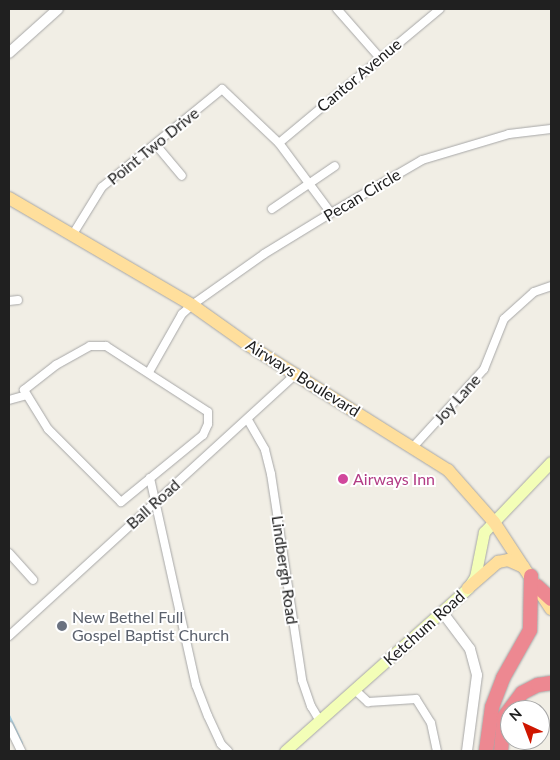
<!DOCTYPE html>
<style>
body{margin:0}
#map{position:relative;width:560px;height:760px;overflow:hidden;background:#f1eee5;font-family:Lato,sans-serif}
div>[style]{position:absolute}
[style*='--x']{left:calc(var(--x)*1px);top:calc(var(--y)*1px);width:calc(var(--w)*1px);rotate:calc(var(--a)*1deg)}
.stream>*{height:2.5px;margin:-1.25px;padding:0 1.25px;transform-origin:1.25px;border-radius:1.25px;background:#a3cde1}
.roads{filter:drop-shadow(0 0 1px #a7a7a7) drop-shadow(0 0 1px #a7a7a7)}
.minor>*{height:8px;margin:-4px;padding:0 4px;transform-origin:4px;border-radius:4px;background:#fff}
.tertiary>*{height:10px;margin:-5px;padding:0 5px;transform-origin:5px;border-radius:5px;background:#fff}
.secondary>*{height:11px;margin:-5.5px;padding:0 5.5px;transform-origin:5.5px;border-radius:5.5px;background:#f3feb7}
.primary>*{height:12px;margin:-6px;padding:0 6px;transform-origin:6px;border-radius:6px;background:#ffdf9c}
.motorway>*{height:14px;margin:-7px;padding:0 7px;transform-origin:7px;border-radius:7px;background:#ed8891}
.dots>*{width:14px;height:14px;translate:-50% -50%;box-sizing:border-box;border:2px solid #fff;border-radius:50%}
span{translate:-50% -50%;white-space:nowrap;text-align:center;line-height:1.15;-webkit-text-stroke:4px #fff;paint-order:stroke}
.street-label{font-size:16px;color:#202020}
.hotel-label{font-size:16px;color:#b23c85}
.left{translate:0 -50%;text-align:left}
.worship-label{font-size:16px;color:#5b616d}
.frame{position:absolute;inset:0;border:10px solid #202020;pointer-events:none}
.north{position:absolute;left:500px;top:700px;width:50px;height:50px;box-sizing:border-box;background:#fff;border:1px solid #a6a6a6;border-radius:50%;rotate:317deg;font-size:14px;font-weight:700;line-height:20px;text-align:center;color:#202020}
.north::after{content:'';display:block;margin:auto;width:18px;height:22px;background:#cf1600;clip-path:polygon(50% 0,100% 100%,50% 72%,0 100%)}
</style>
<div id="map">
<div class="stream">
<div style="--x:9;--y:716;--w:29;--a:65"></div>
</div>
<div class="roads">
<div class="minor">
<div style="--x:337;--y:9;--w:65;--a:48.7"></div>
<div style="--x:279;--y:143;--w:209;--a:-39.8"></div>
<div style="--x:156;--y:145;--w:40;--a:50"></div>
<div style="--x:272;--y:209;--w:76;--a:-34.3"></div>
<div style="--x:73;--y:234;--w:55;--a:-58.3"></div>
<div style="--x:102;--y:187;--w:155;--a:-39.2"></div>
<div style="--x:222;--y:89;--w:79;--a:43.5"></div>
<div style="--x:279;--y:143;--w:87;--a:53.4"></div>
<div style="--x:9;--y:301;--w:9;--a:-6"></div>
<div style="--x:90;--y:346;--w:16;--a:0"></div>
<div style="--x:106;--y:346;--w:121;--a:32.9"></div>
<div style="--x:208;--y:412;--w:12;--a:90"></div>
<div style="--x:208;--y:424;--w:12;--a:114"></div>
<div style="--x:203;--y:435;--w:106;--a:140.7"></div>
<div style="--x:121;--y:502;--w:103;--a:-135"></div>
<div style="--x:48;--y:429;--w:46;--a:-121.6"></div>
<div style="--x:24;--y:390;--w:41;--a:-38"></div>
<div style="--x:56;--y:365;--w:39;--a:-29"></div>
<div style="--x:149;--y:372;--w:67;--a:-60.4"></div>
<div style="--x:182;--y:314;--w:13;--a:-42"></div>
<div style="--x:192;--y:305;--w:88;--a:-35.3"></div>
<div style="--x:264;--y:254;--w:79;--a:-31.5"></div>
<div style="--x:331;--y:213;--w:105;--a:-30.2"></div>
<div style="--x:422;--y:160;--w:91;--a:-16.6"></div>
<div style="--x:509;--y:134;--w:42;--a:-6.8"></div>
<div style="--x:9;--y:400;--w:18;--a:-16"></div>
<div style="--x:248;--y:420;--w:34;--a:60"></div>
<div style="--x:265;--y:450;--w:25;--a:76"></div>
<div style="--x:271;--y:474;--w:208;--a:81.4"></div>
<div style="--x:302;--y:680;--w:28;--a:71"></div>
<div style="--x:311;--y:706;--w:17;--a:59"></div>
<div style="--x:414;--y:446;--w:104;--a:-47.7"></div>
<div style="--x:484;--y:369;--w:54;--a:-68.2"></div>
<div style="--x:504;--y:319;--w:40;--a:-42"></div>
<div style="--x:534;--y:292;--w:18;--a:-19"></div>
<div style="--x:150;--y:478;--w:212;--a:77.5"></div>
<div style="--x:196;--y:685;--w:33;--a:69"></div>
<div style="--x:208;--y:716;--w:31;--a:65"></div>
<div style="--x:221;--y:744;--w:10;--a:45"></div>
<div style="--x:9;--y:553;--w:36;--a:48"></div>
<div style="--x:9;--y:636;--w:390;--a:-42.4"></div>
<div style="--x:355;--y:690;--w:18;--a:43"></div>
<div style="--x:368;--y:702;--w:48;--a:-3.6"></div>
<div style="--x:416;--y:699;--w:28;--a:58"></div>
<div style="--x:431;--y:723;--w:29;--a:78"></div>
<div style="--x:9;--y:726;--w:28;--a:64"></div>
</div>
<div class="tertiary">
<div style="--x:9;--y:53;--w:66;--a:-41.9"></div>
<div style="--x:443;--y:613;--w:45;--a:53.1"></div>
<div style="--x:470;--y:649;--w:27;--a:75"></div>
<div style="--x:477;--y:675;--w:77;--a:97.5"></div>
</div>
<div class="secondary">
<div style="--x:285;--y:751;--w:245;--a:-41.7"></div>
<div style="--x:468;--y:588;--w:13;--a:-58"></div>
<div style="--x:475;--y:577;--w:46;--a:-78.7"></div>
<div style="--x:484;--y:532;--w:97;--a:-46.3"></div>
</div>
<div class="primary">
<div style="--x:9;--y:198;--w:212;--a:30.3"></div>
<div style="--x:192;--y:305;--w:71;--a:35.3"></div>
<div style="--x:250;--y:346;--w:234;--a:32.1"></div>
<div style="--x:448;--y:470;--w:69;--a:48.5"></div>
<div style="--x:494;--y:522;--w:104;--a:56.8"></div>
<div style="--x:468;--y:588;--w:40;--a:-41"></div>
<div style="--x:498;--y:562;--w:10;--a:-11"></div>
<div style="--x:508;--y:560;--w:17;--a:24"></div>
</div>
<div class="motorway">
<div style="--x:537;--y:586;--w:19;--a:43"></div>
<div style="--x:486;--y:751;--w:44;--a:-82.2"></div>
<div style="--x:492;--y:707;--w:31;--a:-69"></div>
<div style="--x:503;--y:678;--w:55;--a:-60.6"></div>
<div style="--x:530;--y:630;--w:54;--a:-88.9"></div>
<div style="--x:501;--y:751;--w:34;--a:-85"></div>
<div style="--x:504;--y:717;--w:30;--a:-53"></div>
<div style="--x:522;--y:693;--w:18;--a:-27"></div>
<div style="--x:538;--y:685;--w:13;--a:-9"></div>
</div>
</div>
<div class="dots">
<div style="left:343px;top:479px;background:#d1479c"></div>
<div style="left:62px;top:626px;background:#6b7280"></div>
</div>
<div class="street-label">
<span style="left:359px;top:75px;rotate:-40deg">Cantor Avenue</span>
<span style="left:153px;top:146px;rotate:-39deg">Point Two Drive</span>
<span style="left:362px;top:195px;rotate:-31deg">Pecan Circle</span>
<span style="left:303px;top:378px;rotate:32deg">Airways Boulevard</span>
<span style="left:457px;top:399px;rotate:-48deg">Joy Lane</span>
<span style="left:153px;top:504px;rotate:-42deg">Ball Road</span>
<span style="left:285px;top:570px;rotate:82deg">Lindbergh Road</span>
<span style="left:424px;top:628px;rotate:-42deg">Ketchum Road</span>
</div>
<div class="hotel-label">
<span class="left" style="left:353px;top:479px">Airways Inn</span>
</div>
<div class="worship-label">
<span class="left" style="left:72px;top:626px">New Bethel Full<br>Gospel Baptist Church</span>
</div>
<div class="frame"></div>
<div class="north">N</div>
</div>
